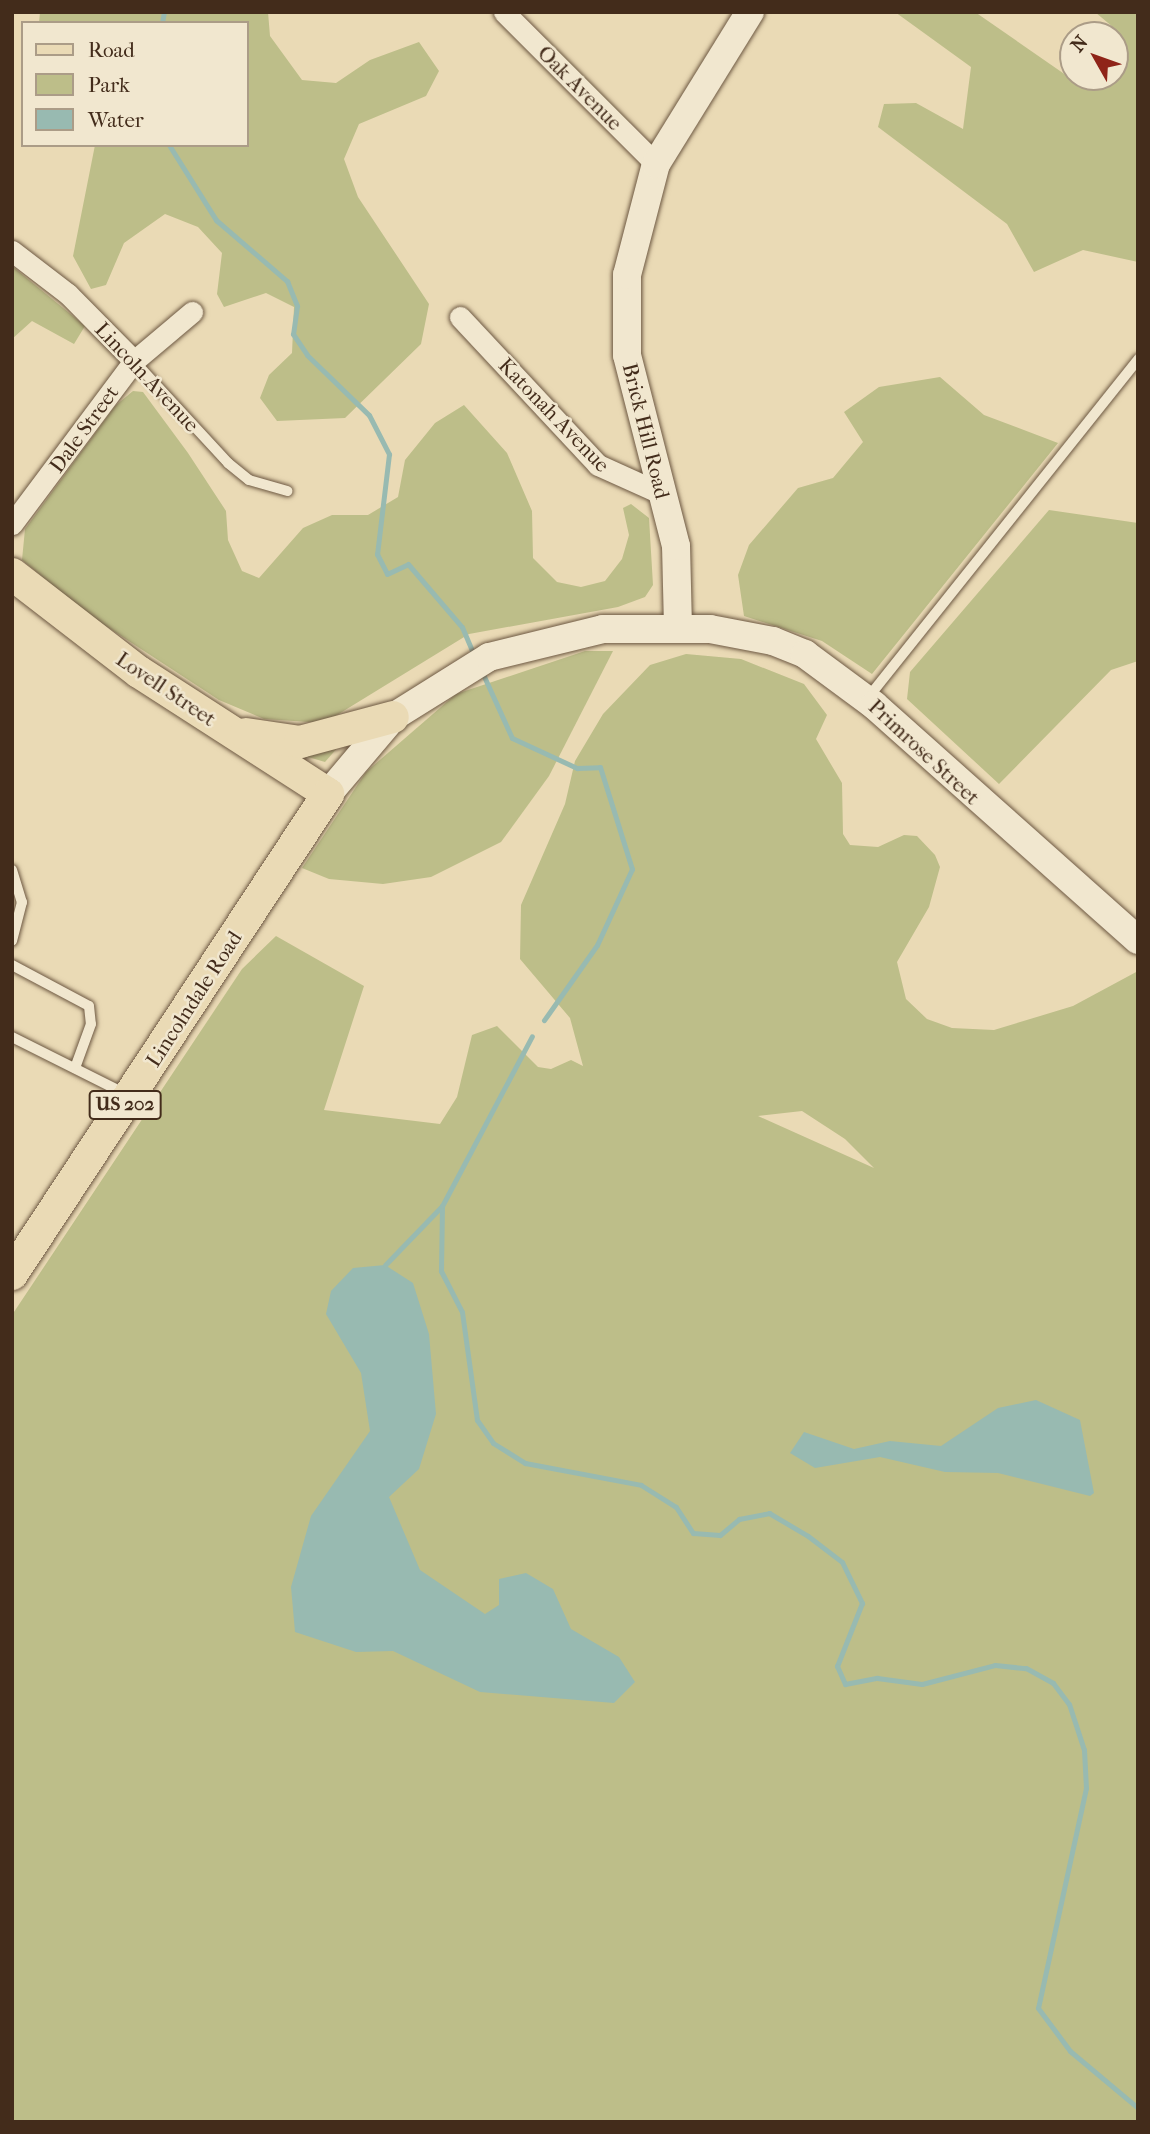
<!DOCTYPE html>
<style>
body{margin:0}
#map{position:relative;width:1150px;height:2134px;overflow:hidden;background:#eadab5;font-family:"IM FELL French Canon",serif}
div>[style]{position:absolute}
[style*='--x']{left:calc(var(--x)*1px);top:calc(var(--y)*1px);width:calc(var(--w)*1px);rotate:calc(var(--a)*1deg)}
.green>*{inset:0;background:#bdbe89}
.water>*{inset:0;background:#98bab1}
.stream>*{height:5px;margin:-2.5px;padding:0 2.5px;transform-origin:2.5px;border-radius:2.5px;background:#98bab1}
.roads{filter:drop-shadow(0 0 2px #6d5842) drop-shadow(0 0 2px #6d5842)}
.service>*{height:10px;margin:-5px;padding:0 5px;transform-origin:5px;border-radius:5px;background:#f1e7cf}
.minor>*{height:21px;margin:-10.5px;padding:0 10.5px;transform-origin:10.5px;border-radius:10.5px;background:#f1e7cf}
.secondary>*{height:28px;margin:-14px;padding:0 14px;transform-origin:14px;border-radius:14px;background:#f1e7cf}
.primary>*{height:32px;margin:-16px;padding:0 16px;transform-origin:16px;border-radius:16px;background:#eadab5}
span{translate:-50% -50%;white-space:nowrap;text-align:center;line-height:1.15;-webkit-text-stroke:5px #f1e7cf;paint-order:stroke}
.shield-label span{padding:2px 5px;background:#f1e7cf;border:2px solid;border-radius:5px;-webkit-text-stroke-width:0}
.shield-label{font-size:19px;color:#432c1b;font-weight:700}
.street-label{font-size:21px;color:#432c1b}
.frame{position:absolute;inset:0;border:14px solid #432c1b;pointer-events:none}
.legend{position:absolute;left:21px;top:21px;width:228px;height:126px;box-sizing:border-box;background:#f1e7cf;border:2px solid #ab9c87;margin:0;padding:9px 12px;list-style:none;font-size:21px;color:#432c1b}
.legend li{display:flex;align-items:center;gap:14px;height:35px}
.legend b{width:35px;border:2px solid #ab9c87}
.north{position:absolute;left:1059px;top:21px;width:70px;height:70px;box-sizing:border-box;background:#f1e7cf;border:2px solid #ab9c87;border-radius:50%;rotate:310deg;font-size:19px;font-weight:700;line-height:28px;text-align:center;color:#432c1b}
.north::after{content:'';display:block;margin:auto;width:24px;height:32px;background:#8f2418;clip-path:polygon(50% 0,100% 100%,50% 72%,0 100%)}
</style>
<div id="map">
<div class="green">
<div style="clip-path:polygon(40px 12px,268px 12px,270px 36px,302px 80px,336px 83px,370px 60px,419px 42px,439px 71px,426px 96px,359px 124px,344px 159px,358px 197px,429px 304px,421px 344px,345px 418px,277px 421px,260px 398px,269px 375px,292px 353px,294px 307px,266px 293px,224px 307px,217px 294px,222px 253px,198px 227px,165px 214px,124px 243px,106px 285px,91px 289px,73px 256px,95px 145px,247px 145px,247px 23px,39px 23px)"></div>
<div style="clip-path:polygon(895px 12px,975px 12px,1073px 80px,1115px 77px,1115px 35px,1108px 35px,1114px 28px,1095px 12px,1138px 12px,1138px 262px,1083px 250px,1034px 272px,1007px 224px,878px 127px,884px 104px,916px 103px,963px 129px,971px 67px)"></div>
<div style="clip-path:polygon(12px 266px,85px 326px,74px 344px,32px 321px,12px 339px)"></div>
<div style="clip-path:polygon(940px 377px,984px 415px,1058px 443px,872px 674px,822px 641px,744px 616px,738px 575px,749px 545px,798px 488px,833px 478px,863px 442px,844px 412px,879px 387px)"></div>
<div style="clip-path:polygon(133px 391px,143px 392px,188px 453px,226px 511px,228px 540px,242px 571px,259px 578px,303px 528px,332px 515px,368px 515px,398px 497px,405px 460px,435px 423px,464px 405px,507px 453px,532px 511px,533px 558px,557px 582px,581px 587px,605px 581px,622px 559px,629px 535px,623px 508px,631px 504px,649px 518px,653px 585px,645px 597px,618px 607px,469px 634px,324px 723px,264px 719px,219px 700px,89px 615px,22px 560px,25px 529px,115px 406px)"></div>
<div style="clip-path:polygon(1049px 510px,1138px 523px,1138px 661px,1111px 670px,999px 784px,907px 699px,910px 672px)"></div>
<div style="clip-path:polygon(585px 651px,613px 651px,549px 776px,501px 842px,431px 877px,383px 884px,329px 879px,302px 868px,366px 772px,456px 694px)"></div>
<div style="clip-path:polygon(evenodd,686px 654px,741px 659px,804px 684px,827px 715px,816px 739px,842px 783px,843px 834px,850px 845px,878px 847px,904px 835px,917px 836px,935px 855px,940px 867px,929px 907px,897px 962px,906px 999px,927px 1019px,952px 1028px,994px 1030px,1073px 1006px,1138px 971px,1138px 2122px,12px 2122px,12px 1315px,242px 969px,276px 936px,364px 986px,324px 1110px,440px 1124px,457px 1097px,472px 1035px,497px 1026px,538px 1067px,551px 1069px,571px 1060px,583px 1066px,570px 1018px,520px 959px,521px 905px,565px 804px,575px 761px,603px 714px,650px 665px,686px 654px,802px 1111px,845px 1139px,874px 1168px,758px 1116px,802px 1111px)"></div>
<div style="clip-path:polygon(339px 746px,325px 762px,298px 754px)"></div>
</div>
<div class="water">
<div style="clip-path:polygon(385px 1265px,413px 1283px,429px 1334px,436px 1414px,419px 1469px,389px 1497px,420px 1570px,485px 1614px,499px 1605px,499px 1579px,526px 1573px,553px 1589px,571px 1629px,619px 1657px,635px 1682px,614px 1703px,480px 1692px,393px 1651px,356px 1652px,295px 1632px,291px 1587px,311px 1516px,370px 1431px,361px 1373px,326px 1314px,331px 1291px,353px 1268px)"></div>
<div style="clip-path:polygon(1036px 1400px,1080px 1420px,1094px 1493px,1090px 1496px,998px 1473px,945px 1472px,880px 1457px,815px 1468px,790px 1453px,804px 1432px,854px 1449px,890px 1441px,941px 1446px,998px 1408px)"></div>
</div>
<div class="stream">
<div style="--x:162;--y:23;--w:11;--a:-80"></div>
<div style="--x:169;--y:145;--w:89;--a:57.9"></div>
<div style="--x:216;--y:220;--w:94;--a:40.7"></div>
<div style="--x:287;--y:281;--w:27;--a:68"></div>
<div style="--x:297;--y:306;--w:28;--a:98"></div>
<div style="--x:293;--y:334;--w:25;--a:56"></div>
<div style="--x:307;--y:355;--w:86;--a:44.1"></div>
<div style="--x:369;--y:415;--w:44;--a:62.9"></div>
<div style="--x:389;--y:454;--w:101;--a:96.8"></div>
<div style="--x:377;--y:554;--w:22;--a:63"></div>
<div style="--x:387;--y:574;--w:23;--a:-25"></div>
<div style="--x:408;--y:564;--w:83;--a:49.4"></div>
<div style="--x:462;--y:627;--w:33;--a:67"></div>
<div style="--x:482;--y:672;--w:72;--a:65.6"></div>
<div style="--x:512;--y:738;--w:72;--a:24.8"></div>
<div style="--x:577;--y:768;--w:23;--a:-2"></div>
<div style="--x:600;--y:767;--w:107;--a:72.6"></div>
<div style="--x:632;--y:869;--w:84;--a:114.7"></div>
<div style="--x:597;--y:945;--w:92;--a:125.2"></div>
<div style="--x:442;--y:1206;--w:65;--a:90.9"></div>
<div style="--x:441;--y:1271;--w:46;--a:62.9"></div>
<div style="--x:462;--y:1312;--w:109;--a:82.1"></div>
<div style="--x:477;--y:1420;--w:28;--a:55"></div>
<div style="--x:493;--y:1443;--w:38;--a:32"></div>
<div style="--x:525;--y:1463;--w:118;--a:10.7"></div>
<div style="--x:641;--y:1485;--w:41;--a:32.2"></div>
<div style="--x:676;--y:1507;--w:31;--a:57"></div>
<div style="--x:693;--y:1533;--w:27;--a:4"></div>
<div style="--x:720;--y:1535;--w:25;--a:-40"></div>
<div style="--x:739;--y:1519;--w:31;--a:-11"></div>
<div style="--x:769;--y:1513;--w:45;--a:30.5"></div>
<div style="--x:808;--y:1536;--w:43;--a:37.4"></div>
<div style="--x:842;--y:1562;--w:46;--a:64"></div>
<div style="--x:862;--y:1603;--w:68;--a:111.6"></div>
<div style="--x:837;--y:1666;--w:20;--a:66"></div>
<div style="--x:845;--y:1684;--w:33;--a:-11"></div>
<div style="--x:877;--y:1678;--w:45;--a:7.6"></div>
<div style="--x:922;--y:1684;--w:75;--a:-14.6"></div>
<div style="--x:995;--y:1665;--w:31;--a:6"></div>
<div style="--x:1026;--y:1668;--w:31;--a:29"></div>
<div style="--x:1053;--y:1683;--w:26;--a:53"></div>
<div style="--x:1069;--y:1704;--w:48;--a:71.9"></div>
<div style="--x:1084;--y:1750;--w:38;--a:87"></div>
<div style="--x:1086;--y:1788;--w:225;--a:102.3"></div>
<div style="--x:1038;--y:2008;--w:54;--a:53.3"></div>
<div style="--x:1070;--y:2051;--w:89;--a:40"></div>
<div style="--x:385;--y:1265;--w:82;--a:-46"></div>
<div style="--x:442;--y:1206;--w:192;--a:-62.1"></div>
</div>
<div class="roads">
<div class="service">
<div style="--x:134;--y:361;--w:139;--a:47.3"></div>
<div style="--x:228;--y:463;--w:27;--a:39"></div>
<div style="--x:249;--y:480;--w:40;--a:16"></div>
<div style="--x:867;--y:699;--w:435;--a:-51.4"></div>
<div style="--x:12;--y:870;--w:34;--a:73"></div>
<div style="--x:22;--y:902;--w:40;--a:104.4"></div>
<div style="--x:12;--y:965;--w:87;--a:28"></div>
<div style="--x:89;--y:1006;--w:18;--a:84"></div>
<div style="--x:91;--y:1024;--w:47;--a:110"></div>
<div style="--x:12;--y:1037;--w:130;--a:26.6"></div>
</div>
<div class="minor">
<div style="--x:504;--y:12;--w:215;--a:45"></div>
<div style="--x:12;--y:251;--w:71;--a:37.5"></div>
<div style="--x:68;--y:294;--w:94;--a:45.4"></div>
<div style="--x:460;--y:317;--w:202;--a:47"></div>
<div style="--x:598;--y:465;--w:68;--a:24.3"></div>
<div style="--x:12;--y:524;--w:204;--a:-53.2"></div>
<div style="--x:134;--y:361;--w:76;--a:-40.2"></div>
</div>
<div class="secondary">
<div style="--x:678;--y:627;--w:81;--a:-91.4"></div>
<div style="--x:676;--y:546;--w:197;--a:-104.4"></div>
<div style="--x:627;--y:355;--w:80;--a:-90"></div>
<div style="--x:627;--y:275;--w:115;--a:-75.4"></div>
<div style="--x:656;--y:164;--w:179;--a:-58.3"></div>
<div style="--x:328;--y:794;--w:101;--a:-49.8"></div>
<div style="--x:393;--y:717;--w:113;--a:-32"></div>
<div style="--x:489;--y:657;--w:117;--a:-13.8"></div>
<div style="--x:603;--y:629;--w:107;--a:0"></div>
<div style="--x:710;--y:629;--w:64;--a:10.8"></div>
<div style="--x:773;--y:641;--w:35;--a:22"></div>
<div style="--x:805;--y:654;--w:86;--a:36.5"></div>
<div style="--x:874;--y:705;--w:353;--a:41.7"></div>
</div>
<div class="primary">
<div style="--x:12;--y:574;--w:160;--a:37.7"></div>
<div style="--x:139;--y:672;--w:225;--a:32.8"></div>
<div style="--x:328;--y:794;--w:575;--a:123.36"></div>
<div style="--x:246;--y:734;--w:55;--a:8.4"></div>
<div style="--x:300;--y:742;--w:96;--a:-15"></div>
</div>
</div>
<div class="shield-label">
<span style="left:125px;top:1105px">US 202</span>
</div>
<div class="street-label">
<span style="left:580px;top:88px;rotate:45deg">Oak Avenue</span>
<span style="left:147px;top:377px;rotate:47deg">Lincoln Avenue</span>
<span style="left:554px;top:415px;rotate:46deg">Katonah Avenue</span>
<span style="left:84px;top:429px;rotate:-54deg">Dale Street</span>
<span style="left:646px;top:431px;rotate:76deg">Brick Hill Road</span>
<span style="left:166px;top:689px;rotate:34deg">Lovell Street</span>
<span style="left:924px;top:752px;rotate:43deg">Primrose Street</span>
<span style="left:194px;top:999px;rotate:-57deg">Lincolndale Road</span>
</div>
<div class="frame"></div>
<ul class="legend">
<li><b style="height:9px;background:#eadab5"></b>Road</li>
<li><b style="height:19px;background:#bdbe89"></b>Park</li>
<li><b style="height:19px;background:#98bab1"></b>Water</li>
</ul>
<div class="north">N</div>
</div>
